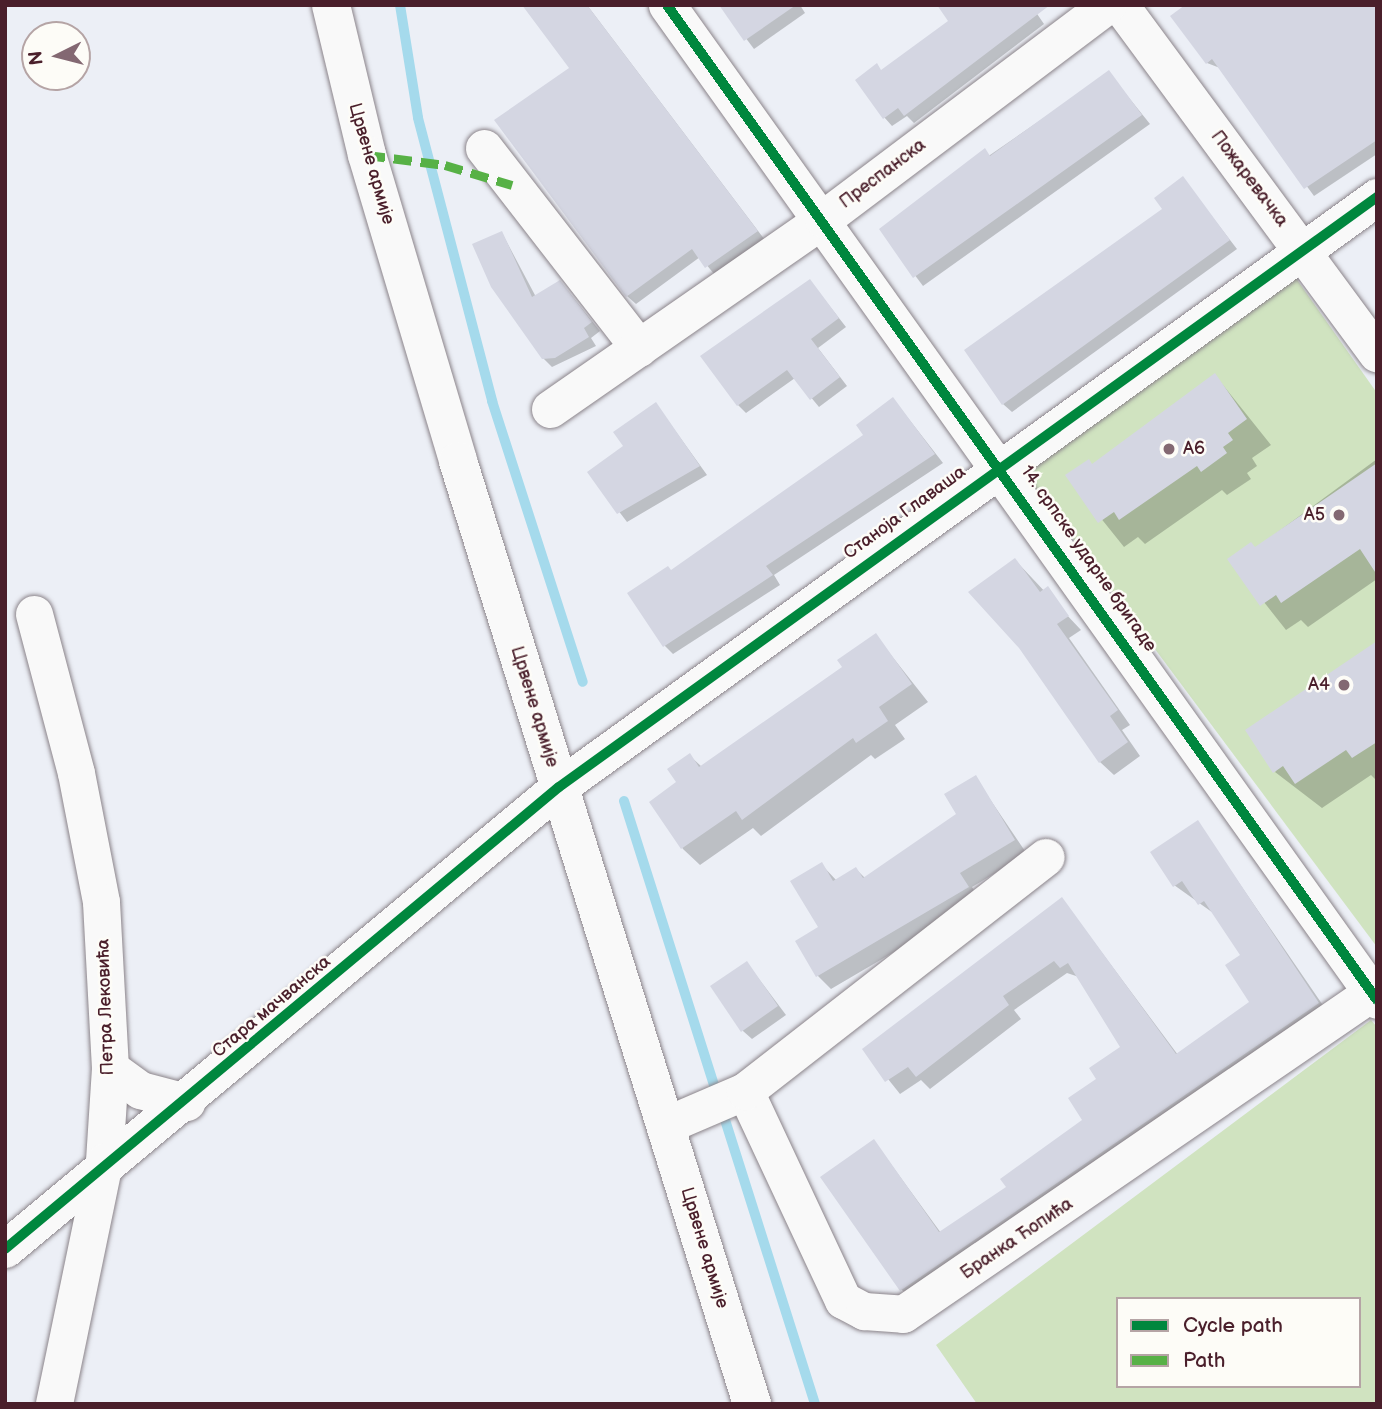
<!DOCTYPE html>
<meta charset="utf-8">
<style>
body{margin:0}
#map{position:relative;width:1382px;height:1409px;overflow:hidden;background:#eceff6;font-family:"Balsamiq Sans",sans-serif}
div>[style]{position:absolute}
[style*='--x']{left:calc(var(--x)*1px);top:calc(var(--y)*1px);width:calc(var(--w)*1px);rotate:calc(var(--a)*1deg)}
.green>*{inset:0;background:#d0e3c0}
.shadow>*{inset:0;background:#0003}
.stream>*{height:10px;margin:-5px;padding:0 5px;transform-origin:5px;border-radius:5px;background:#a5daec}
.building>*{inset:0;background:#d4d6e2}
.roads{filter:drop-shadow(0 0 2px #8b848a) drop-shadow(0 0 2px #8b848a)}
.minor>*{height:37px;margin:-18.5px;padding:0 18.5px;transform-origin:18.5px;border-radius:18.5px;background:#f9f9f9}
.major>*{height:38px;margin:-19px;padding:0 19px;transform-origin:19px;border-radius:19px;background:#f9f9f9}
.quiet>*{height:9px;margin-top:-4.5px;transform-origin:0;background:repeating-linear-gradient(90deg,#57b146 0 18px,transparent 0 27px)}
.cycleway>*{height:10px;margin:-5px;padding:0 5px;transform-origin:5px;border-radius:5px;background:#00873e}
.dots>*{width:19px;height:19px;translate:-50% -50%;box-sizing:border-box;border:4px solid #fdfcf7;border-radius:50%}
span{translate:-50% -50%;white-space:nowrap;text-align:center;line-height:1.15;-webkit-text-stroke:5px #fdfcf7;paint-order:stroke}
.street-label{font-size:18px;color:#4a1f2b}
.poi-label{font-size:18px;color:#4a1f2b}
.left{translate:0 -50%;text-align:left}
.right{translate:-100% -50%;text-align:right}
.frame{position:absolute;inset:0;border:7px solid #4a1f2b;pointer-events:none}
.legend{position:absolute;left:1116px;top:1297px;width:245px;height:91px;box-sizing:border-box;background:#fdfcf7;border:2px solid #b5a4a5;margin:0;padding:9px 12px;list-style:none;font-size:21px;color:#4a1f2b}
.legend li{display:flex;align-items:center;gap:14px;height:35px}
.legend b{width:35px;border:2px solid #b5a4a5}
.north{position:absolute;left:21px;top:21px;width:70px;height:70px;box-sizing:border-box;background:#fdfcf7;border:2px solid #b5a4a5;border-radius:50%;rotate:264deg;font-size:19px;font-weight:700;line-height:28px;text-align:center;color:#4a1f2b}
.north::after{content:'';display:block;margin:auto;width:24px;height:32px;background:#836872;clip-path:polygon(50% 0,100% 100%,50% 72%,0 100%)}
</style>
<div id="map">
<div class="green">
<div style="clip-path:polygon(1293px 274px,1377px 393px,1377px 947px,1023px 472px)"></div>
<div style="clip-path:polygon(evenodd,1371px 1020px,1377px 1027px,1377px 1404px,977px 1404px,936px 1345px,1371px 1020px,1118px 1299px,1359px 1299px,1359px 1386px,1118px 1386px,1118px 1299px)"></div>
</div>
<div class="shadow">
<div style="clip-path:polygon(587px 5px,765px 240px,715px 275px,700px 257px,636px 304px,627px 296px,572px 68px)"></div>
<div style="clip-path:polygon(721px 5px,800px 5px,805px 13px,754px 49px)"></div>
<div style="clip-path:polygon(1031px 5px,1044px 24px,914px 123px,907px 116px,892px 126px,884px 117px,882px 71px)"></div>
<div style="clip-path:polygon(1377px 5px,1377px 154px,1314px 196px,1220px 68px,1207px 63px,1173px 16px)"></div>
<div style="clip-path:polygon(1109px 73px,1150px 124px,923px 286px,881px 230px)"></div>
<div style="clip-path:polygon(1183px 179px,1237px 249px,1012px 412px,1003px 404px,1165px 210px)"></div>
<div style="clip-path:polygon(502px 233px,536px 297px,568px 291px,600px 331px,591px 338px,596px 346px,552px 367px,543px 358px)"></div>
<div style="clip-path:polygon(810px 281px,846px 327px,818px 348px,847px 386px,819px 407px,795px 378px,746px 413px,738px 405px)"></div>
<div style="clip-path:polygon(1215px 375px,1271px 445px,1252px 458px,1257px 466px,1247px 473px,1251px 479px,1227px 495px,1222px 490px,1145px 544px,1138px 537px,1124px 547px,1067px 476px,1093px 465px)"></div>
<div style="clip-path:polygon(656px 404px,707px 475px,627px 522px,589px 472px,625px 447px)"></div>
<div style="clip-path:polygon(901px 409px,943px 463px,774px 575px,780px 585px,673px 654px,665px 646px,671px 572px)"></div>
<div style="clip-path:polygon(1377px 459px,1377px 579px,1308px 627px,1301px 620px,1286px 630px,1230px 559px,1256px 548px)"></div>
<div style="clip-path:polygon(1015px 560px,1081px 630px,1069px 638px,1130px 725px,1122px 730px,1140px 756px,1114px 775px,1100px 762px)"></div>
<div style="clip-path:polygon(876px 636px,928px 702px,895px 725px,905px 739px,875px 759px,871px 755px,761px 836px,753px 828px,700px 865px,683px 849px,742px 804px,683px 849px,651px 802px,679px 783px,689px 755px,702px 767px,845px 667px)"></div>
<div style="clip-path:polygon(1377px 643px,1377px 781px,1371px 775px,1322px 808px,1275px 772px)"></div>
<div style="clip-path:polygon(975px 777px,1027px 854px,972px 887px,981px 901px,831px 989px,818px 976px,821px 864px,837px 881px,856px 869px,865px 878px,959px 815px)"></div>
<div style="clip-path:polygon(1198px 823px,1331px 1017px,914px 1302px,901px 1289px,874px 1141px,941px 1233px,1009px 1188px,1085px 1121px,1098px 1079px,1123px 1047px,1079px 977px,1067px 973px,1014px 1010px,1021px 1019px,930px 1089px,921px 1080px,900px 1094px,864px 1049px,1062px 899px,1178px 1055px,1252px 1002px,1242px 956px,1216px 915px,1174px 885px)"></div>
<div style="clip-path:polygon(747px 963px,786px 1015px,752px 1039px,743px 1031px)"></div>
</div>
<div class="stream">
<div style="--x:400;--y:5;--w:114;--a:80.9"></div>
<div style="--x:418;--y:118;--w:293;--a:75.3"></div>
<div style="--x:492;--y:401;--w:295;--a:72.1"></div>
<div style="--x:624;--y:801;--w:633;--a:72.42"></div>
</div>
<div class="building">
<div style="clip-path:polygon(522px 5px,587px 5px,758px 231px,705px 268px,692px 249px,626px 297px,494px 120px,569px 68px)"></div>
<div style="clip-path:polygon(719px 5px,796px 5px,744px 41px)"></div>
<div style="clip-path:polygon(937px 5px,1050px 5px,904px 116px,898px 108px,883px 119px,855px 80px,877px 63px,881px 70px,948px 21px)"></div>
<div style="clip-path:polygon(1185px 5px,1377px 5px,1377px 140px,1304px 189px,1212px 59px,1206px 64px,1170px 16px)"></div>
<div style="clip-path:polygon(1109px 70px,1142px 115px,913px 278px,879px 229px,985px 148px,990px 156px)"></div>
<div style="clip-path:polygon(1183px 176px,1230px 240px,1002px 405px,964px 350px,1162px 209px,1154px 198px)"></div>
<div style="clip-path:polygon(502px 231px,532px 297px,560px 280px,592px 322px,584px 328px,589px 337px,555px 358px,542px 359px,491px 287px,472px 244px)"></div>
<div style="clip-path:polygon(810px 279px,839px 318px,811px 339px,840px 377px,810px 400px,787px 370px,737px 406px,700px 356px)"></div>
<div style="clip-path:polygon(1215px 373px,1247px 419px,1228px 433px,1233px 440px,1223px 447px,1227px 453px,1201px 472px,1197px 466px,1119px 520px,1114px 512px,1098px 523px,1065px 475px,1089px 459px,1092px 464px)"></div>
<div style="clip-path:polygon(893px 397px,935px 454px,766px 566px,773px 575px,663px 647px,627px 593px,668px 566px,671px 570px,863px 435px,856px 425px)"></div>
<div style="clip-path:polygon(656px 402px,700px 466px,617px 514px,587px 472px,623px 446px,613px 432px)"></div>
<div style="clip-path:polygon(1377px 463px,1377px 575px,1360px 549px,1281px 603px,1276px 595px,1260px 606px,1227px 559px,1251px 542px,1255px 547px)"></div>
<div style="clip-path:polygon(1015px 558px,1040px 592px,1048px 586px,1069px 616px,1057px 624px,1118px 710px,1110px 716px,1128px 742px,1099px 763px,1019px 648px,968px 592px)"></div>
<div style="clip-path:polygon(876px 633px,912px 684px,879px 707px,888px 721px,856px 743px,853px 738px,742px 820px,736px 811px,681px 849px,649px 802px,676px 782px,667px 769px,690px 753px,699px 767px,842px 667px,837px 660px)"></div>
<div style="clip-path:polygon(1377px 641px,1377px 742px,1352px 758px,1346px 750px,1295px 784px,1283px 766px,1273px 773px,1245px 730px)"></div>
<div style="clip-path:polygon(976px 775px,1015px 840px,960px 873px,969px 887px,816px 977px,795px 941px,818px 927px,790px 881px,822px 862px,833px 881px,856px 867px,863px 878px,956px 814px,944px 794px)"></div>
<div style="clip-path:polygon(1198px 820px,1319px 1003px,900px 1291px,820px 1177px,874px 1139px,939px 1232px,1006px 1187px,1000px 1179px,1082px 1120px,1068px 1098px,1096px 1079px,1089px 1068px,1120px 1047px,1068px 963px,1060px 968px,1054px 961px,1003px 996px,1009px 1005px,916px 1077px,908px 1067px,885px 1082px,862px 1049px,1062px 897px,1176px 1054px,1249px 1002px,1225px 965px,1240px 955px,1204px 901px,1198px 905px,1182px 881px,1173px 887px,1150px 852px)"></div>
<div style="clip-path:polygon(747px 961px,778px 1006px,741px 1032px,710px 986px)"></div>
</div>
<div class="roads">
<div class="minor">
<div style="--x:667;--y:5;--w:1222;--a:54.49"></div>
<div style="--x:1120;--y:5;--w:433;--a:53.6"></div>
<div style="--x:484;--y:148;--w:253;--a:52.2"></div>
<div style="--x:550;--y:409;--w:333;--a:-34.8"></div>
<div style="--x:823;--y:219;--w:356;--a:-37"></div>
<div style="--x:34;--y:614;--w:164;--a:75.2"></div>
<div style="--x:76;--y:773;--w:131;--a:79"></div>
<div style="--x:101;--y:902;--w:166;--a:86.9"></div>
<div style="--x:110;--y:1068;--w:94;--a:93.7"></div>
<div style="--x:104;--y:1162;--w:247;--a:101.7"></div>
<div style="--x:110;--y:1068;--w:37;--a:36"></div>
<div style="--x:140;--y:1090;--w:48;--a:14.6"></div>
<div style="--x:745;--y:1091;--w:231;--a:64.9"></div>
<div style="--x:843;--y:1300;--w:24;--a:28"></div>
<div style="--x:864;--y:1311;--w:39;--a:4"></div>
<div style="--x:903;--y:1314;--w:568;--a:-34.45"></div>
<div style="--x:666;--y:1125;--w:86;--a:-23.3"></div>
<div style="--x:745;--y:1091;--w:381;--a:-37.9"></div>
<div style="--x:5;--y:1249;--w:721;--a:-39.83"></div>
<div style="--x:559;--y:787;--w:1009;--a:-35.8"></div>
</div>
<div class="major">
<div style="--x:331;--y:5;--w:154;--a:76.5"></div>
<div style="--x:367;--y:155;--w:319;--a:73.4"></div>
<div style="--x:458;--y:461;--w:988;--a:72.68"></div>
</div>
</div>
<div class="quiet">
<div style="--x:367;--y:155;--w:79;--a:7.3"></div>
<div style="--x:445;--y:165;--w:70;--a:16.6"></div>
</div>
<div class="cycleway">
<div style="--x:667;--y:5;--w:1222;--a:54.49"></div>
<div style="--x:5;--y:1249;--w:721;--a:-39.83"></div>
<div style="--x:559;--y:787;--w:1009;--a:-35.8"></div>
</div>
<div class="dots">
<div style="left:1169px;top:449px;background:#836872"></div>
<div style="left:1339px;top:515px;background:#836872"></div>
<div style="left:1344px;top:685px;background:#836872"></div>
</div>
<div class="street-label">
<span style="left:371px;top:164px;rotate:74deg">Црвене армије</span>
<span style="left:883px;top:174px;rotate:-37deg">Преспанска</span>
<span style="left:1249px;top:179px;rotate:53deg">Пожаревачка</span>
<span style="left:905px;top:513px;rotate:-36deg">Станоја Главаша</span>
<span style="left:1088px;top:559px;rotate:55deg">14. српске ударне бригаде</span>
<span style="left:534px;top:707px;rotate:73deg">Црвене армије</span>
<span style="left:106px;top:1007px;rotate:-92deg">Петра Лековића</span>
<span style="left:272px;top:1007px;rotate:-40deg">Стара мачванска</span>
<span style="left:1017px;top:1239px;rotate:-34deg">Бранка Ћопића</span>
<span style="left:704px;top:1248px;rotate:73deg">Црвене армије</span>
</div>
<div class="poi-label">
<span class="left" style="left:1183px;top:449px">A6</span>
<span class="right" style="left:1325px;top:515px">A5</span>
<span class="right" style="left:1330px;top:685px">A4</span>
</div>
<div class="frame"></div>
<ul class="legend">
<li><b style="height:9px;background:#00873e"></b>Cycle path</li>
<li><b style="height:9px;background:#57b146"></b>Path</li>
</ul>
<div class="north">N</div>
</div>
